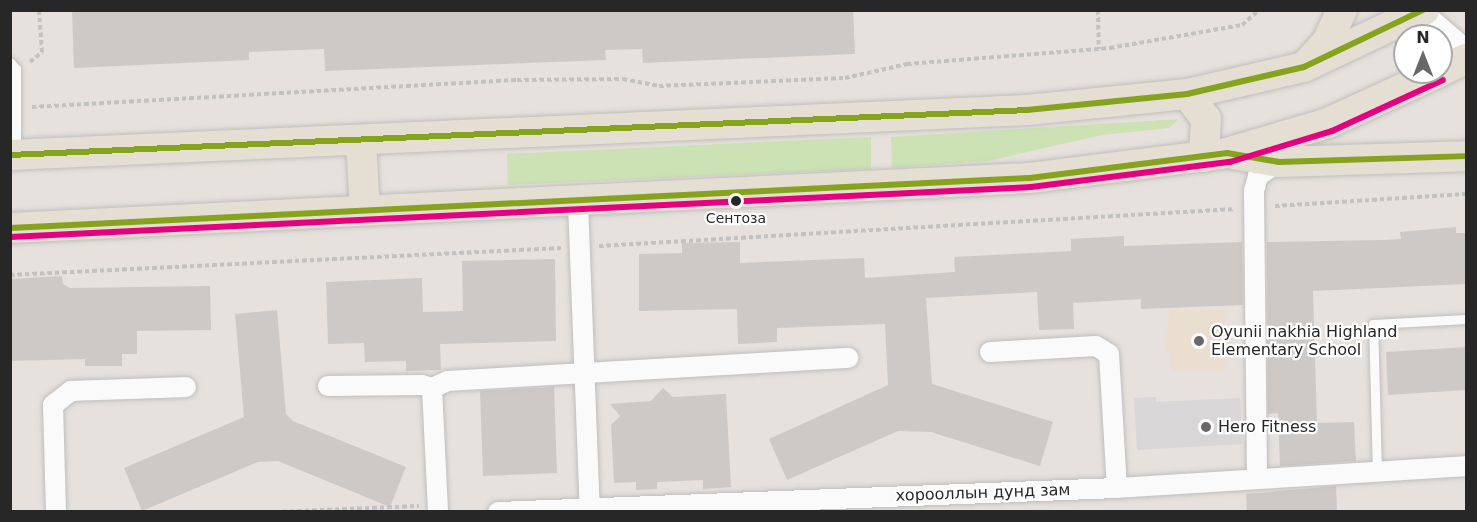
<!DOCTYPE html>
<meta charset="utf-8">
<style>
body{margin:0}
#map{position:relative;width:1477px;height:522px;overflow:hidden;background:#e6e1dc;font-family:"DejaVu Sans",sans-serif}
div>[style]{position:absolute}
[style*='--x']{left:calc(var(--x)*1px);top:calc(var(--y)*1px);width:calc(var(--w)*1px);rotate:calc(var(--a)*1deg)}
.industrial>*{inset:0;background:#d9d6d8}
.education>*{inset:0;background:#e9ded0}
.green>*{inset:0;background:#cce2b4}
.building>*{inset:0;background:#cdc9c6}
.path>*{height:4px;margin-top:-2px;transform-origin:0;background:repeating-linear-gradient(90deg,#c2c2c1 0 4.5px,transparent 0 7.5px)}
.roads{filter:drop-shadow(0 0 2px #bfbebe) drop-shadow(0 0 2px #bfbebe)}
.lane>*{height:9px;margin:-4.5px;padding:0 4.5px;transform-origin:4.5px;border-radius:4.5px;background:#fbfafa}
.street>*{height:20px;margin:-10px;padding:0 10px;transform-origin:10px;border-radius:10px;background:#fbfafa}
.secondary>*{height:27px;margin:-13.5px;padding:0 13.5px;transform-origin:13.5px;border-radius:13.5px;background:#fbfafa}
.primary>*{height:30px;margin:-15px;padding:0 15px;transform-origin:15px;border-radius:15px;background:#e5ded2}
.bus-1>*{height:6px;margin:-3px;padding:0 3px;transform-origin:3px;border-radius:3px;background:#85a31c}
.bus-2>*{height:6px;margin:-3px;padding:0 3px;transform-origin:3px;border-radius:3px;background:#e5007d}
.dots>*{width:16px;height:16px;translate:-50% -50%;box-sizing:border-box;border:3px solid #fff;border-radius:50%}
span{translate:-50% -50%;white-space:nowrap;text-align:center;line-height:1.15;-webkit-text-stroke:4.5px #fff;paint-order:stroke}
.bus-label{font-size:14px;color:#272727}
.poi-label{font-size:16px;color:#272727}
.left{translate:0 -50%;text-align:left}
.street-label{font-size:16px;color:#272727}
.frame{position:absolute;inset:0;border:12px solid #272727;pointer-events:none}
.north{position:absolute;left:1393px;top:24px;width:60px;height:60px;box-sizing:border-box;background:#fff;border:2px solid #a9a9a9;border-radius:50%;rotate:0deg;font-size:16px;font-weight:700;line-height:24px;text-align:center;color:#272727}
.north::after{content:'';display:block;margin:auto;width:21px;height:27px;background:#6a6866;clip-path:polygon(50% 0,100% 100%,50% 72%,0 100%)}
</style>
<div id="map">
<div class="industrial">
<div style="clip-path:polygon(1156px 397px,1156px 402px,1240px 398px,1242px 444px,1137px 450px,1134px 398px)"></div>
</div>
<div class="education">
<div style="clip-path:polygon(1170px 310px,1225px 310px,1225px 331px,1232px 331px,1232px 348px,1225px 349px,1225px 371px,1171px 372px,1171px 353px,1165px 353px)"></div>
</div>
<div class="green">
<div style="clip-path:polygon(1179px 119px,1169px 128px,1102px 135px,988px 161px,892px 168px,891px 137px)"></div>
<div style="clip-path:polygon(871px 137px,871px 169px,508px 185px,507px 154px)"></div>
</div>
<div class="building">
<div style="clip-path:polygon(72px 10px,853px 10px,855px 54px,643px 63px,642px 49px,605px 50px,606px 60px,325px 71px,324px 49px,249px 52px,249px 60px,74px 68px)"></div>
<div style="clip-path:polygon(1456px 227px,1456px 233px,1467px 233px,1467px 284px,1313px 291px,1317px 423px,1354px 422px,1356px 461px,1280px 466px,1278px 413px,1268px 414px,1267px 242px,1383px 240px,1401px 239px,1400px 232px)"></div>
<div style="clip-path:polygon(1124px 236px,1124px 246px,1242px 242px,1243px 305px,1141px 309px,1141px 299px,1073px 303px,1074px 329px,1039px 330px,1037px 292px,926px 298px,932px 384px,1053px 422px,1040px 466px,931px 432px,898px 431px,787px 480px,769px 439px,888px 385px,885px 324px,777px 328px,777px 342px,738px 344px,737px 309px,639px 311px,639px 254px,682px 253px,682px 243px,740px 242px,740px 263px,864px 258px,865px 278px,955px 272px,954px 257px,1071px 251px,1071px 239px)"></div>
<div style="clip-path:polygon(555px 259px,556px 341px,440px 344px,441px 370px,406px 371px,406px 361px,365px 362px,364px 343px,328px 344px,326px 282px,422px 278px,423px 312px,463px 311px,462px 261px)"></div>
<div style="clip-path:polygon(62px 276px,63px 284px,70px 288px,210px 286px,211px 330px,137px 331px,137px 354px,122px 354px,122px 366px,85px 366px,85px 359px,10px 361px,10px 279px)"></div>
<div style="clip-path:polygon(277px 310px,286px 414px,293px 421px,406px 467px,390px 507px,278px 461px,258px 462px,142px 511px,124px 468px,244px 417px,235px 314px)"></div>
<div style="clip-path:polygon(1467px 347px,1467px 390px,1388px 395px,1386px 352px)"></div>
<div style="clip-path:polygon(554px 387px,557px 473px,483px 476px,480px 391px)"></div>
<div style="clip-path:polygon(663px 388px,673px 397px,726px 394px,731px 487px,703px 489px,703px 480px,657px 482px,657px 489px,636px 490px,636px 482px,614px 483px,611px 425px,620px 416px,610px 404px,651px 401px)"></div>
<div style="clip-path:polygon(1336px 486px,1337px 512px,1247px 512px,1246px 494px)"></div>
</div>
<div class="path">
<div style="--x:1098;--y:10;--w:39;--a:89"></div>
<div style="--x:30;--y:62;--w:16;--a:-40"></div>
<div style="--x:42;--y:52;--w:42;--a:-94.1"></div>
<div style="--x:32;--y:107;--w:486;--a:-3.2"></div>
<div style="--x:517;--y:80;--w:106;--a:-0.5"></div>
<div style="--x:623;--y:79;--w:37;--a:11"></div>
<div style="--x:659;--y:86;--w:186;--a:-2.5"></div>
<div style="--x:845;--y:78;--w:64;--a:-12.7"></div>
<div style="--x:907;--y:64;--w:204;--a:-4.5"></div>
<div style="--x:1110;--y:48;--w:134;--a:-9.9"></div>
<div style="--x:1242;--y:25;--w:23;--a:-41"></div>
<div style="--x:1275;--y:206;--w:191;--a:-3.6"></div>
<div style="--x:599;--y:246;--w:637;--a:-3.33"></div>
<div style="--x:10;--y:275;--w:552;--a:-2.81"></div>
<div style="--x:275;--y:512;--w:144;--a:-2.4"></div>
</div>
<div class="roads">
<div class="lane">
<div style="--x:10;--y:62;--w:9;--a:49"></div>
<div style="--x:16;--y:69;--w:81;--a:90"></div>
<div style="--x:1377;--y:473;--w:149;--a:-91.5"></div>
<div style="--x:1373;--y:324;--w:93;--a:-3.1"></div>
</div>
<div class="street">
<div style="--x:578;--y:203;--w:309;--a:87.8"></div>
<div style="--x:990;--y:352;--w:106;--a:-3.2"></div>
<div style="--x:1096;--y:346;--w:15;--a:32"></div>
<div style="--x:1109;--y:354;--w:134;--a:86.6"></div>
<div style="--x:328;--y:386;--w:94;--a:-0.6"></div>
<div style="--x:422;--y:385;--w:10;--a:17"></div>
<div style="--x:432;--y:388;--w:124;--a:87.2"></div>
<div style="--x:432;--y:388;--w:17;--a:-24"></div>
<div style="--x:448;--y:381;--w:401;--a:-3.3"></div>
<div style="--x:1257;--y:478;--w:287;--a:-90.6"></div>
<div style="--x:1254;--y:191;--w:16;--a:-75"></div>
<div style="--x:1258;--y:176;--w:25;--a:-34"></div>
<div style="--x:56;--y:512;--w:107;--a:-91.6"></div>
<div style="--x:53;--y:405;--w:23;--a:-38"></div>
<div style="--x:71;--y:391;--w:115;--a:-2"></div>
<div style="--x:498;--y:512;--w:619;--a:-2.22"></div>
<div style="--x:1117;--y:488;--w:350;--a:-3.6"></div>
</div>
<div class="secondary">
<div style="--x:1415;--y:10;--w:67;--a:40.8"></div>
</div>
<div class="primary">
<div style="--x:1306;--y:65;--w:31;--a:-48"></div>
<div style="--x:1327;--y:42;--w:35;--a:-65"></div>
<div style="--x:1441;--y:71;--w:28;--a:-26"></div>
<div style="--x:1187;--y:94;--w:31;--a:53"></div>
<div style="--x:1206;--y:119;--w:38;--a:93"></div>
<div style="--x:361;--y:141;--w:69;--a:86.7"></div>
<div style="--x:1233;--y:154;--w:47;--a:9.9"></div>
<div style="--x:1279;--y:162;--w:187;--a:-1.8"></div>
<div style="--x:10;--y:155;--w:1018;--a:-2.53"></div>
<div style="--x:1027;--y:110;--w:161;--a:-5.7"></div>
<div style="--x:1187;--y:94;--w:120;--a:-13"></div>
<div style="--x:1304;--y:67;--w:133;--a:-25.4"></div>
<div style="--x:10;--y:228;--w:1021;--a:-2.81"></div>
<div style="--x:1030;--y:178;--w:199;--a:-7.2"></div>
<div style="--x:1227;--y:153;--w:105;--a:-16.5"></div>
<div style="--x:1328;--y:123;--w:122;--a:-24.7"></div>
</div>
</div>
<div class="bus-1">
<div style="--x:10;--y:155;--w:1018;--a:-2.53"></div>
<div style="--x:1027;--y:110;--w:161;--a:-5.7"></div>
<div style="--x:1187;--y:94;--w:120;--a:-13"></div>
<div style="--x:1304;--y:67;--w:132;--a:-25.6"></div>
<div style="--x:10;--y:228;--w:1021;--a:-2.81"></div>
<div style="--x:1030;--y:178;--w:199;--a:-7.2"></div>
<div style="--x:1227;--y:153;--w:53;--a:9.8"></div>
<div style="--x:1279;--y:162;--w:187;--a:-1.8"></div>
</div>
<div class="bus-2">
<div style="--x:10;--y:237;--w:1022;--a:-2.8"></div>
<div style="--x:1031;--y:187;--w:201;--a:-7.2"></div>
<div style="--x:1230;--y:162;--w:107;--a:-16.9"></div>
<div style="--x:1332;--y:131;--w:122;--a:-24.7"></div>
</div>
<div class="dots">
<div style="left:736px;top:201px;background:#272727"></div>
<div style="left:1199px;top:341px;background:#6a6866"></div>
<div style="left:1206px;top:427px;background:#6a6866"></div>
</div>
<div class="bus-label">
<span style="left:736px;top:218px">Сентоза</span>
</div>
<div class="poi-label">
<span class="left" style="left:1211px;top:341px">Oyunii nakhia Highland<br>Elementary School</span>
<span class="left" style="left:1218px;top:427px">Hero Fitness</span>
</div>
<div class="street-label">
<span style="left:983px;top:493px;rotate:-2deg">хорооллын дунд зам</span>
</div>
<div class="frame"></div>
<div class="north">N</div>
</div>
